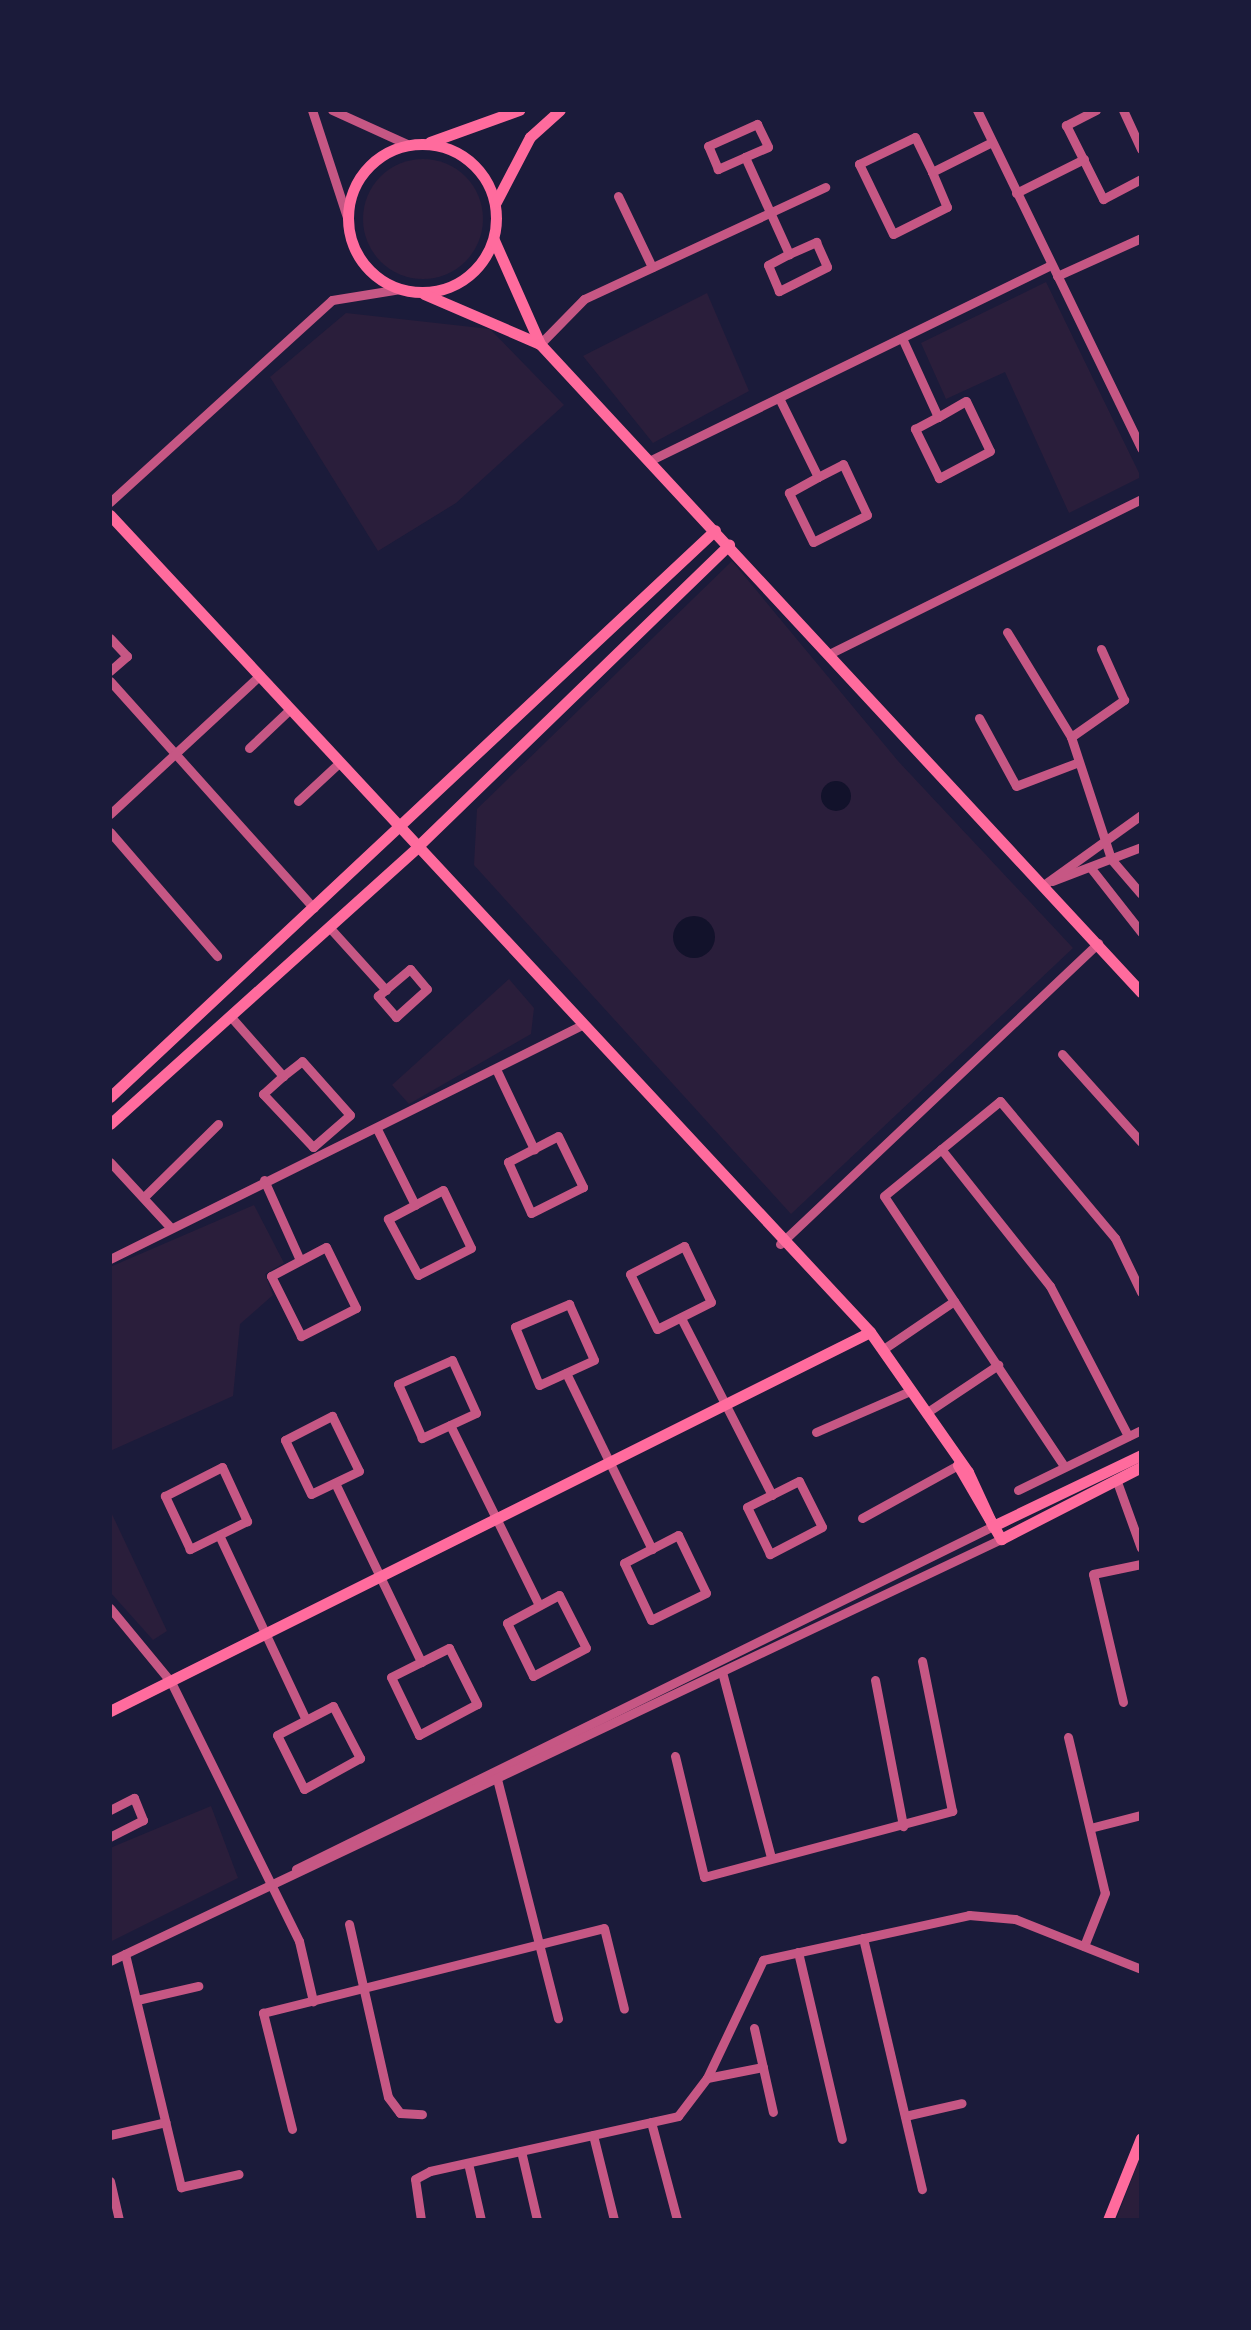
<!DOCTYPE html>
<style>
body{margin:0}
#map{position:relative;width:1251px;height:2330px;overflow:hidden;background:#1b1b3a;font-family:Lora,serif}
div>[style]{position:absolute}
[style*='--x']{left:calc(var(--x)*1px);top:calc(var(--y)*1px);width:calc(var(--w)*1px);rotate:calc(var(--a)*1deg)}
.green>*{inset:0;background:#2a1e3b}
.round{border-radius:50%}
.water>*{inset:0;background:#12122b}
.minor>*{height:9px;margin:-4.5px;padding:0 4.5px;transform-origin:4.5px;border-radius:4.5px;background:#c65784}
.secondary>*{height:11px;margin:-5.5px;padding:0 5.5px;transform-origin:5.5px;border-radius:5.5px;background:#ff6b9d}
.secondary>.ring{margin:-5.5px;padding:0;box-sizing:content-box;background:none;border:11px solid #ff6b9d;border-radius:50%}
span{translate:-50% -50%;white-space:nowrap;text-align:center;line-height:1.15;-webkit-text-stroke:8px #1b1b3a;paint-order:stroke}
.frame{position:absolute;inset:0;border:112px solid #1b1b3a;pointer-events:none}
</style>
<div id="map">
<div class="green">
<div class="round" style="left:363px;top:159px;width:120px;height:120px"></div>
<div style="clip-path:polygon(1046px 282px,1141px 477px,1069px 513px,1005px 372px,946px 399px,921px 343px)"></div>
<div style="clip-path:polygon(707px 293px,749px 391px,653px 443px,583px 356px)"></div>
<div style="clip-path:polygon(346px 313px,490px 329px,564px 405px,456px 503px,378px 551px,270px 377px)"></div>
<div style="clip-path:polygon(732px 561px,898px 761px,1073px 948px,791px 1214px,474px 865px,477px 809px)"></div>
<div style="clip-path:polygon(509px 979px,534px 1008px,531px 1034px,409px 1104px,392px 1085px)"></div>
<div style="clip-path:polygon(254px 1205px,284px 1263px,265px 1274px,273px 1295px,240px 1324px,233px 1396px,110px 1451px,110px 1267px)"></div>
<div style="clip-path:polygon(110px 1510px,167px 1631px,153px 1640px,110px 1592px)"></div>
<div style="clip-path:polygon(211px 1806px,238px 1878px,110px 1942px,110px 1848px)"></div>
<div style="clip-path:polygon(1141px 2155px,1141px 2220px,1116px 2220px)"></div>
</div>
<div class="water">
<div class="round" style="left:821px;top:781px;width:30px;height:30px"></div>
<div class="round" style="left:673px;top:916px;width:42px;height:42px"></div>
</div>
<div class="minor">
<div style="--x:312;--y:110;--w:116;--a:71.9"></div>
<div style="--x:332;--y:110;--w:82;--a:24.4"></div>
<div style="--x:977;--y:110;--w:376;--a:64.1"></div>
<div style="--x:1096;--y:110;--w:34;--a:153"></div>
<div style="--x:1066;--y:125;--w:83;--a:63.4"></div>
<div style="--x:1103;--y:199;--w:43;--a:-27.8"></div>
<div style="--x:1123;--y:110;--w:43;--a:65.2"></div>
<div style="--x:745;--y:157;--w:30;--a:156"></div>
<div style="--x:718;--y:169;--w:25;--a:-113"></div>
<div style="--x:708;--y:146;--w:54;--a:-24.2"></div>
<div style="--x:757;--y:124;--w:25;--a:64"></div>
<div style="--x:768;--y:147;--w:25;--a:157"></div>
<div style="--x:745;--y:157;--w:107;--a:65.6"></div>
<div style="--x:789;--y:254;--w:30;--a:-24"></div>
<div style="--x:816;--y:242;--w:27;--a:66"></div>
<div style="--x:827;--y:267;--w:54;--a:153.4"></div>
<div style="--x:779;--y:291;--w:28;--a:-113"></div>
<div style="--x:768;--y:265;--w:24;--a:-28"></div>
<div style="--x:932;--y:172;--w:38;--a:67"></div>
<div style="--x:947;--y:207;--w:60;--a:153.4"></div>
<div style="--x:893;--y:234;--w:78;--a:-115.9"></div>
<div style="--x:859;--y:164;--w:62;--a:-25.7"></div>
<div style="--x:915;--y:137;--w:39;--a:64"></div>
<div style="--x:932;--y:172;--w:67;--a:-26.6"></div>
<div style="--x:1016;--y:193;--w:76;--a:-26.6"></div>
<div style="--x:618;--y:196;--w:79;--a:64.4"></div>
<div style="--x:1057;--y:276;--w:92;--a:-24.3"></div>
<div style="--x:902;--y:338;--w:87;--a:65.5"></div>
<div style="--x:938;--y:417;--w:32;--a:-30"></div>
<div style="--x:966;--y:401;--w:55;--a:64.4"></div>
<div style="--x:990;--y:451;--w:58;--a:152.1"></div>
<div style="--x:939;--y:478;--w:55;--a:-116.1"></div>
<div style="--x:915;--y:429;--w:26;--a:-28"></div>
<div style="--x:540;--y:344;--w:63;--a:-45.6"></div>
<div style="--x:584;--y:299;--w:266;--a:-24.9"></div>
<div style="--x:779;--y:398;--w:88;--a:63.7"></div>
<div style="--x:818;--y:477;--w:28;--a:-27"></div>
<div style="--x:843;--y:464;--w:56;--a:64.8"></div>
<div style="--x:867;--y:515;--w:60;--a:153.4"></div>
<div style="--x:813;--y:542;--w:55;--a:-116.1"></div>
<div style="--x:789;--y:493;--w:33;--a:-29"></div>
<div style="--x:651;--y:460;--w:445;--a:-26"></div>
<div style="--x:110;--y:502;--w:300;--a:-42.3"></div>
<div style="--x:332;--y:300;--w:69;--a:-9.2"></div>
<div style="--x:1007;--y:632;--w:123;--a:58.6"></div>
<div style="--x:1071;--y:737;--w:128;--a:71.8"></div>
<div style="--x:1111;--y:859;--w:46;--a:49.4"></div>
<div style="--x:110;--y:638;--w:25;--a:47"></div>
<div style="--x:127;--y:656;--w:23;--a:139"></div>
<div style="--x:831;--y:653;--w:346;--a:-26.4"></div>
<div style="--x:110;--y:681;--w:305;--a:48.1"></div>
<div style="--x:979;--y:718;--w:77;--a:61.4"></div>
<div style="--x:1016;--y:786;--w:67;--a:-20.9"></div>
<div style="--x:1071;--y:737;--w:65;--a:-34.9"></div>
<div style="--x:1124;--y:700;--w:56;--a:-114.3"></div>
<div style="--x:249;--y:748;--w:55;--a:-43.5"></div>
<div style="--x:298;--y:801;--w:54;--a:-42.8"></div>
<div style="--x:110;--y:814;--w:202;--a:-42.8"></div>
<div style="--x:110;--y:832;--w:164;--a:49.2"></div>
<div style="--x:1090;--y:867;--w:83;--a:51.9"></div>
<div style="--x:1052;--y:881;--w:95;--a:-20.9"></div>
<div style="--x:1045;--y:884;--w:118;--a:-35.7"></div>
<div style="--x:329;--y:927;--w:85;--a:47.9"></div>
<div style="--x:410;--y:969;--w:26;--a:50"></div>
<div style="--x:427;--y:989;--w:42;--a:137.9"></div>
<div style="--x:396;--y:1017;--w:28;--a:-131"></div>
<div style="--x:378;--y:996;--w:42;--a:-40.2"></div>
<div style="--x:231;--y:1017;--w:79;--a:48.6"></div>
<div style="--x:283;--y:1076;--w:24;--a:-38"></div>
<div style="--x:302;--y:1061;--w:72;--a:48.4"></div>
<div style="--x:350;--y:1115;--w:49;--a:139.1"></div>
<div style="--x:313;--y:1147;--w:73;--a:-133.3"></div>
<div style="--x:263;--y:1094;--w:27;--a:-42"></div>
<div style="--x:1062;--y:1054;--w:118;--a:48.1"></div>
<div style="--x:496;--y:1069;--w:89;--a:64.6"></div>
<div style="--x:377;--y:1129;--w:85;--a:63.4"></div>
<div style="--x:558;--y:1136;--w:57;--a:63.9"></div>
<div style="--x:583;--y:1187;--w:58;--a:153.4"></div>
<div style="--x:531;--y:1213;--w:56;--a:-114.3"></div>
<div style="--x:508;--y:1162;--w:56;--a:-27.5"></div>
<div style="--x:941;--y:1149;--w:175;--a:51.5"></div>
<div style="--x:1050;--y:1286;--w:169;--a:62.5"></div>
<div style="--x:110;--y:1162;--w:88;--a:47.3"></div>
<div style="--x:264;--y:1180;--w:88;--a:65.8"></div>
<div style="--x:443;--y:1190;--w:64;--a:64.2"></div>
<div style="--x:471;--y:1248;--w:59;--a:153"></div>
<div style="--x:418;--y:1275;--w:64;--a:-118.2"></div>
<div style="--x:388;--y:1219;--w:62;--a:-27.8"></div>
<div style="--x:144;--y:1197;--w:104;--a:-44.6"></div>
<div style="--x:780;--y:1244;--w:438;--a:-43.4"></div>
<div style="--x:684;--y:1246;--w:62;--a:64.3"></div>
<div style="--x:711;--y:1302;--w:60;--a:153.4"></div>
<div style="--x:657;--y:1329;--w:61;--a:-116.1"></div>
<div style="--x:630;--y:1274;--w:61;--a:-27.4"></div>
<div style="--x:326;--y:1247;--w:68;--a:63.8"></div>
<div style="--x:356;--y:1308;--w:62;--a:153"></div>
<div style="--x:301;--y:1336;--w:67;--a:-116.6"></div>
<div style="--x:271;--y:1276;--w:62;--a:-27.8"></div>
<div style="--x:110;--y:1259;--w:525;--a:-26.37"></div>
<div style="--x:569;--y:1304;--w:61;--a:65.9"></div>
<div style="--x:594;--y:1360;--w:60;--a:155.6"></div>
<div style="--x:539;--y:1385;--w:63;--a:-112.5"></div>
<div style="--x:515;--y:1327;--w:59;--a:-23.1"></div>
<div style="--x:681;--y:1318;--w:199;--a:62.8"></div>
<div style="--x:882;--y:1350;--w:87;--a:-34.2"></div>
<div style="--x:452;--y:1360;--w:58;--a:65.6"></div>
<div style="--x:476;--y:1413;--w:60;--a:155.2"></div>
<div style="--x:422;--y:1438;--w:59;--a:-114"></div>
<div style="--x:398;--y:1384;--w:59;--a:-24"></div>
<div style="--x:566;--y:1373;--w:196;--a:64"></div>
<div style="--x:926;--y:1413;--w:87;--a:-33.7"></div>
<div style="--x:332;--y:1416;--w:61;--a:63.9"></div>
<div style="--x:359;--y:1471;--w:53;--a:154.4"></div>
<div style="--x:311;--y:1494;--w:60;--a:-115.7"></div>
<div style="--x:285;--y:1440;--w:53;--a:-27.1"></div>
<div style="--x:450;--y:1425;--w:201;--a:63.7"></div>
<div style="--x:816;--y:1432;--w:103;--a:-23.6"></div>
<div style="--x:1064;--y:1466;--w:324;--a:-123.7"></div>
<div style="--x:884;--y:1196;--w:150;--a:-39.3"></div>
<div style="--x:1000;--y:1101;--w:179;--a:50"></div>
<div style="--x:1115;--y:1238;--w:60;--a:64.3"></div>
<div style="--x:222;--y:1467;--w:60;--a:65.2"></div>
<div style="--x:247;--y:1521;--w:64;--a:153.8"></div>
<div style="--x:190;--y:1549;--w:59;--a:-115.3"></div>
<div style="--x:165;--y:1496;--w:64;--a:-27"></div>
<div style="--x:1116;--y:1479;--w:73;--a:70.1"></div>
<div style="--x:799;--y:1481;--w:51;--a:63.4"></div>
<div style="--x:822;--y:1527;--w:59;--a:152.6"></div>
<div style="--x:770;--y:1554;--w:52;--a:-116.1"></div>
<div style="--x:747;--y:1507;--w:58;--a:-26.6"></div>
<div style="--x:335;--y:1483;--w:199;--a:64.3"></div>
<div style="--x:1018;--y:1490;--w:137;--a:-26"></div>
<div style="--x:862;--y:1518;--w:110;--a:-28.9"></div>
<div style="--x:219;--y:1535;--w:204;--a:64.8"></div>
<div style="--x:678;--y:1535;--w:64;--a:64.2"></div>
<div style="--x:706;--y:1593;--w:61;--a:153.9"></div>
<div style="--x:651;--y:1620;--w:63;--a:-115.3"></div>
<div style="--x:624;--y:1563;--w:61;--a:-27.4"></div>
<div style="--x:559;--y:1595;--w:59;--a:63"></div>
<div style="--x:586;--y:1648;--w:60;--a:152.2"></div>
<div style="--x:533;--y:1676;--w:59;--a:-116.1"></div>
<div style="--x:507;--y:1623;--w:59;--a:-28.3"></div>
<div style="--x:110;--y:1608;--w:96;--a:50.5"></div>
<div style="--x:171;--y:1682;--w:289;--a:63.7"></div>
<div style="--x:299;--y:1941;--w:62;--a:76.9"></div>
<div style="--x:449;--y:1648;--w:63;--a:63.4"></div>
<div style="--x:477;--y:1704;--w:66;--a:151.9"></div>
<div style="--x:419;--y:1735;--w:64;--a:-115.8"></div>
<div style="--x:391;--y:1677;--w:65;--a:-26.6"></div>
<div style="--x:722;--y:1672;--w:192;--a:75.2"></div>
<div style="--x:875;--y:1680;--w:149;--a:79.1"></div>
<div style="--x:1123;--y:1702;--w:131;--a:-103.2"></div>
<div style="--x:1093;--y:1574;--w:49;--a:-11.8"></div>
<div style="--x:333;--y:1706;--w:59;--a:62.6"></div>
<div style="--x:360;--y:1758;--w:64;--a:151"></div>
<div style="--x:304;--y:1789;--w:60;--a:-116.6"></div>
<div style="--x:277;--y:1735;--w:63;--a:-27.4"></div>
<div style="--x:1068;--y:1737;--w:160;--a:76.7"></div>
<div style="--x:1105;--y:1893;--w:57;--a:111.6"></div>
<div style="--x:675;--y:1756;--w:124;--a:76.5"></div>
<div style="--x:704;--y:1877;--w:257;--a:-14.9"></div>
<div style="--x:952;--y:1811;--w:153;--a:-101.3"></div>
<div style="--x:497;--y:1779;--w:247;--a:75.7"></div>
<div style="--x:110;--y:1810;--w:27;--a:-27"></div>
<div style="--x:134;--y:1798;--w:24;--a:68"></div>
<div style="--x:143;--y:1820;--w:37;--a:153"></div>
<div style="--x:1090;--y:1828;--w:53;--a:-14.3"></div>
<div style="--x:296;--y:1869;--w:777;--a:-26.2"></div>
<div style="--x:349;--y:1924;--w:177;--a:77.3"></div>
<div style="--x:388;--y:2097;--w:20;--a:53"></div>
<div style="--x:400;--y:2113;--w:22;--a:3"></div>
<div style="--x:863;--y:1938;--w:258;--a:76.8"></div>
<div style="--x:798;--y:1952;--w:192;--a:76.8"></div>
<div style="--x:125;--y:1954;--w:240;--a:76.5"></div>
<div style="--x:181;--y:2187;--w:59;--a:-12.6"></div>
<div style="--x:110;--y:1961;--w:986;--a:-25.34"></div>
<div style="--x:137;--y:2000;--w:63;--a:-12.9"></div>
<div style="--x:754;--y:2028;--w:86;--a:77.3"></div>
<div style="--x:707;--y:2078;--w:57;--a:-11.1"></div>
<div style="--x:905;--y:2116;--w:58;--a:-12.8"></div>
<div style="--x:651;--y:2122;--w:101;--a:75.1"></div>
<div style="--x:292;--y:2129;--w:120;--a:-104"></div>
<div style="--x:263;--y:2013;--w:351;--a:-14"></div>
<div style="--x:604;--y:1928;--w:83;--a:76.1"></div>
<div style="--x:110;--y:2135;--w:57;--a:-13.1"></div>
<div style="--x:593;--y:2135;--w:88;--a:76.1"></div>
<div style="--x:521;--y:2151;--w:71;--a:76.9"></div>
<div style="--x:468;--y:2163;--w:58;--a:77.2"></div>
<div style="--x:110;--y:2181;--w:40;--a:77"></div>
<div style="--x:421;--y:2220;--w:41;--a:-98.3"></div>
<div style="--x:415;--y:2179;--w:17;--a:-28"></div>
<div style="--x:430;--y:2171;--w:254;--a:-12.5"></div>
<div style="--x:678;--y:2116;--w:48;--a:-52.7"></div>
<div style="--x:707;--y:2078;--w:131;--a:-64.6"></div>
<div style="--x:763;--y:1960;--w:211;--a:-12.3"></div>
<div style="--x:969;--y:1915;--w:46;--a:5"></div>
<div style="--x:1015;--y:1919;--w:136;--a:21.6"></div>
</div>
<div class="secondary">
<div style="--x:430;--y:142;--w:95;--a:-19.8"></div>
<div class="ring" style="left:348px;top:144px;width:137px;height:137px"></div>
<div style="--x:496;--y:202;--w:73;--a:-62.4"></div>
<div style="--x:530;--y:137;--w:40;--a:-42"></div>
<div style="--x:424;--y:294;--w:126;--a:23.3"></div>
<div style="--x:540;--y:344;--w:114;--a:-113.9"></div>
<div style="--x:540;--y:344;--w:884;--a:47.16"></div>
<div style="--x:110;--y:515;--w:1116;--a:47.07"></div>
<div style="--x:870;--y:1332;--w:171;--a:55"></div>
<div style="--x:968;--y:1472;--w:60;--a:65.2"></div>
<div style="--x:110;--y:1097;--w:829;--a:-43.14"></div>
<div style="--x:110;--y:1124;--w:412;--a:-42"></div>
<div style="--x:416;--y:848;--w:436;--a:-44.1"></div>
<div style="--x:958;--y:1465;--w:86;--a:59.8"></div>
<div style="--x:1001;--y:1539;--w:157;--a:-27.2"></div>
<div style="--x:993;--y:1526;--w:164;--a:-25.6"></div>
<div style="--x:110;--y:1711;--w:849;--a:-26.5"></div>
<div style="--x:1108;--y:2220;--w:88;--a:-68.1"></div>
</div>
<div class="frame"></div>
</div>
